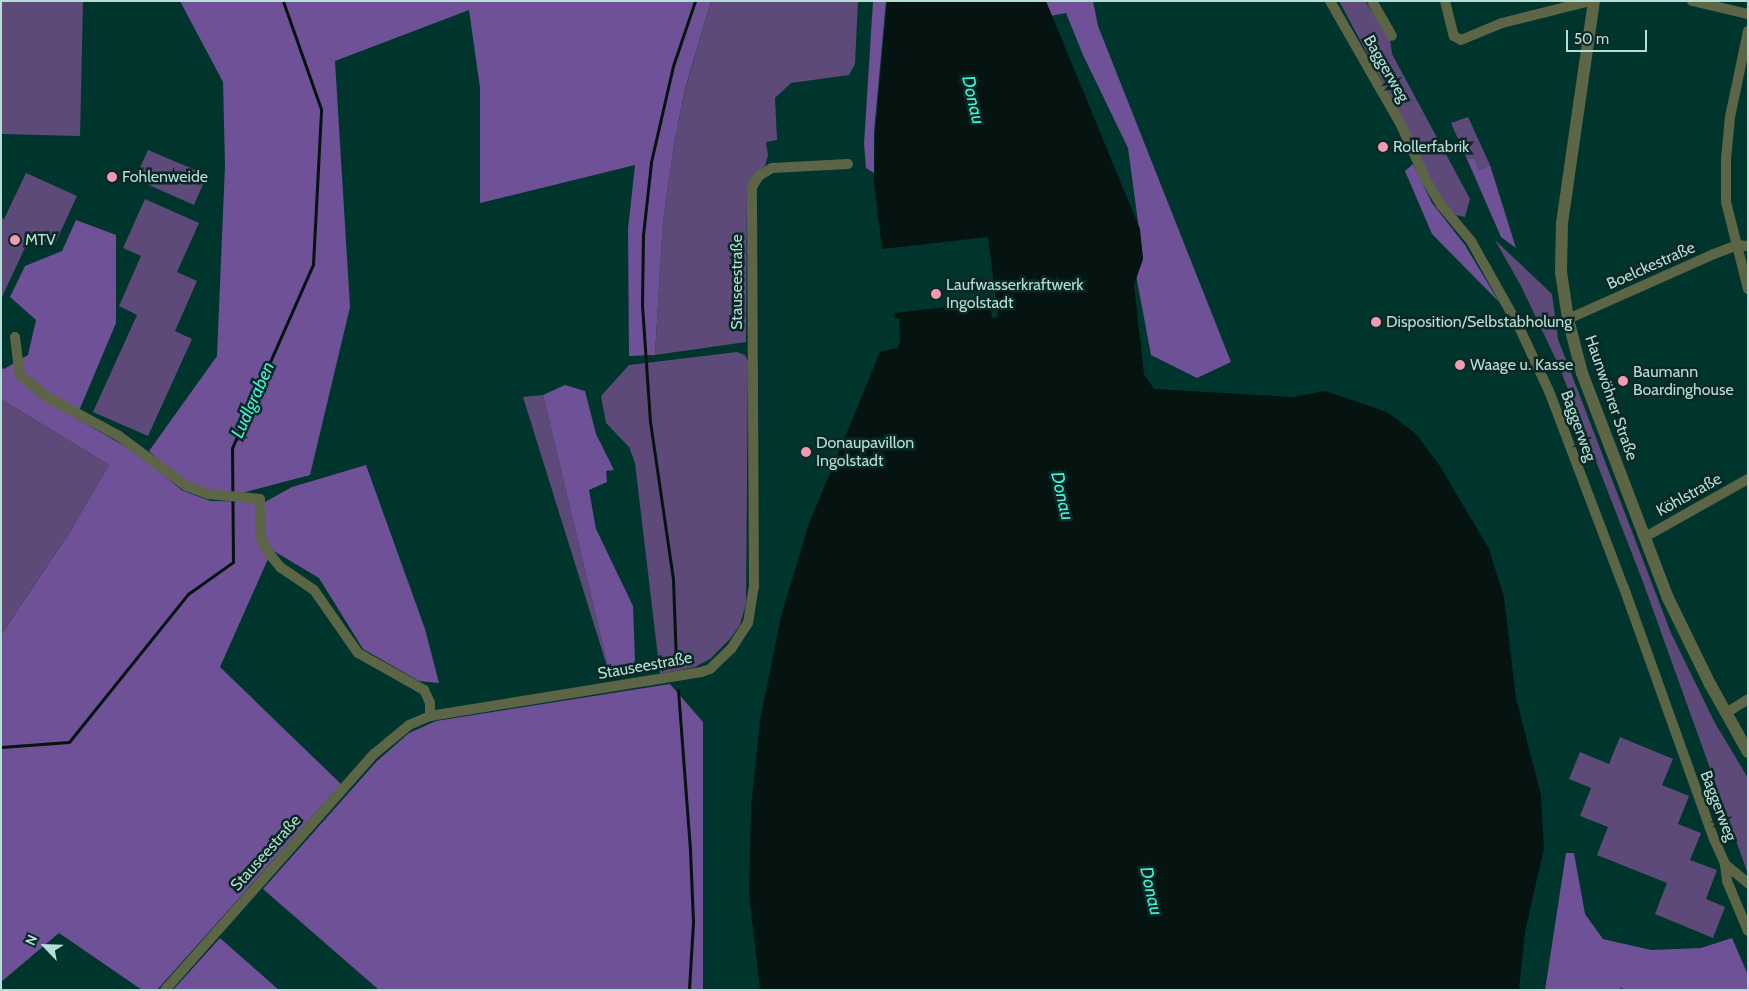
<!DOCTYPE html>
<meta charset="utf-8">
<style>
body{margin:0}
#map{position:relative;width:1749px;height:991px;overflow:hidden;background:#00352e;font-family:Cabin,sans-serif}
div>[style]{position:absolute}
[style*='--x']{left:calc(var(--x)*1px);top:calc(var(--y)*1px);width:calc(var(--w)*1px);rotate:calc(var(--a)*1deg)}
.green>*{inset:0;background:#5d4a79}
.forest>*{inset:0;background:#6e5196}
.water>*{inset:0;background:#051411}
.stream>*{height:3px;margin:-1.5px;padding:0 1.5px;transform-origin:1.5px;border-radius:1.5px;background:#051411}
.minor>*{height:10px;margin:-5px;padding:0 5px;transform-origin:5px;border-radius:5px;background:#5c6545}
.tertiary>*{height:12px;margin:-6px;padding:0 6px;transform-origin:6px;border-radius:6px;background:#5c6545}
.dots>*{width:14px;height:14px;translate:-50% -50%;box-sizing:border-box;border:2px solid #0b2824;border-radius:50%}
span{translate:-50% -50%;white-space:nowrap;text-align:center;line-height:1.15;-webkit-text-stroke:5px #0b2824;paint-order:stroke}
.street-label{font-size:16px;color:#b5ded6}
.poi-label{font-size:16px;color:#b5ded6}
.left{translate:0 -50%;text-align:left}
.water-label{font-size:18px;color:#42f0d8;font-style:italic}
.frame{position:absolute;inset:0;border:2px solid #b5ded6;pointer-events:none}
.north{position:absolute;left:20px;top:921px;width:50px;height:50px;-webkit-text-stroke:4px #0b2824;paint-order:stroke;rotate:294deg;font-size:14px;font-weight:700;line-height:20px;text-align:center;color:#b5ded6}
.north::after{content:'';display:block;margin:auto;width:18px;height:22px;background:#b5ded6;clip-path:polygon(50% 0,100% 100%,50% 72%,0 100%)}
.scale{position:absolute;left:1566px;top:30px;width:81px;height:22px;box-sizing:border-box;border:2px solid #b5ded6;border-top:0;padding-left:6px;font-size:15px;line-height:18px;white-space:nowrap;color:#b5ded6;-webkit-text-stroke:4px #0b2824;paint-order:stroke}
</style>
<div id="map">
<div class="green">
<div style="clip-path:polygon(1px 1px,83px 1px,80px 136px,1px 134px)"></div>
<div style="clip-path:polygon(711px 1px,858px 1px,855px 64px,849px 75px,791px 83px,775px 98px,777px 140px,766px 142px,768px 155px,765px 166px,754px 175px,747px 191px,746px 342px,655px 355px,663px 221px,674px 145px,685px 90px)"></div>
<div style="clip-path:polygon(1339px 1px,1365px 1px,1390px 38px,1392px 54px,1470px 199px,1465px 217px,1456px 215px,1447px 206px,1430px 178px,1404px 122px)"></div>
<div style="clip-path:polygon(1468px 117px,1490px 165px,1479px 170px,1474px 158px,1467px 159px,1451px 123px)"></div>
<div style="clip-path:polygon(148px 150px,207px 175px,194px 205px,135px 179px)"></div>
<div style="clip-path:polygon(26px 173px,77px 196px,54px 246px,31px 235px,1px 299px,1px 218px,4px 219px)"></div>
<div style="clip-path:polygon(145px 199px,199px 223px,177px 272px,197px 281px,175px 331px,192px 339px,148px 436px,93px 412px,137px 315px,119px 306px,141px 256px,123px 248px)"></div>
<div style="clip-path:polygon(1495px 240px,1552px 294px,1558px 339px,1671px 633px,1715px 723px,1748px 778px,1748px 874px,1643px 582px,1559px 366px,1521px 286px)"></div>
<div style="clip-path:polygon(737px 352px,745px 355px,748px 361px,746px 604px,740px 625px,730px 639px,710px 659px,695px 667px,660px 674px,635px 463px,629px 447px,606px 423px,601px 396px,629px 365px)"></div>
<div style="clip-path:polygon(543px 395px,611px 679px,523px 397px)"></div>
<div style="clip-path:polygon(1px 399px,109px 465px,68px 535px,1px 635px)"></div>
<div style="clip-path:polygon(1620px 737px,1673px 759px,1662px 785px,1689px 796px,1678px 824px,1701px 833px,1690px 860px,1717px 870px,1706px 899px,1725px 907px,1713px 938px,1655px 914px,1667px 883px,1597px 855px,1608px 827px,1580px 816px,1591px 788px,1569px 779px,1580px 752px,1609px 764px)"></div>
</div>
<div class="forest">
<div style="clip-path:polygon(180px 1px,711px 1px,685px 89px,674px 145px,663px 221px,655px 355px,629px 356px,628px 229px,635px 165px,480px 203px,480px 88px,469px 10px,335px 61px,350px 307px,310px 475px,242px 493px,198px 489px,178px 478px,149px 451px,217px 356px,225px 165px,223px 82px)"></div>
<div style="clip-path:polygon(873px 1px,886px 1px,874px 132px,874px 173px,866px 168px,864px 144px)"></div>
<div style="clip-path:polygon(1046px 1px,1093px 1px,1098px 26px,1231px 362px,1197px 378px,1151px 355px,1136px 275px,1143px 259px,1128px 148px,1083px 55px,1066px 13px,1050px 16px)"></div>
<div style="clip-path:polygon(1474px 158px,1479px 170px,1490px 165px,1516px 248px,1501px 237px,1467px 159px)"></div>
<div style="clip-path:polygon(1413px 164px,1432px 203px,1465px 245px,1499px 302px,1432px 234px,1405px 171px)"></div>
<div style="clip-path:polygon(76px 220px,116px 235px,116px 323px,76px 418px,135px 452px,183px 491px,211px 501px,265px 502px,292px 487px,366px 465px,425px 629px,439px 683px,419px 681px,363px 649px,319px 578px,272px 550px,220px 667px,341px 784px,157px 990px,142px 990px,59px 933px,1px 982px,1px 635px,68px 535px,109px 465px,1px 399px,1px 367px,4px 369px,28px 355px,36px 320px,10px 297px,25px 266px,62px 251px)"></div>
<div style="clip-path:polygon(565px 385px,585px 391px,596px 434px,614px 470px,606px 471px,607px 482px,589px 490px,596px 529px,633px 606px,635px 660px,629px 674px,611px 679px,543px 395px)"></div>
<div style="clip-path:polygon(670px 684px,703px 722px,703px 990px,379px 990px,263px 889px,377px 761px,409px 733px,436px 721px)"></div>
<div style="clip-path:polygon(1566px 853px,1574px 853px,1585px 914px,1603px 939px,1651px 950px,1701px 948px,1732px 938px,1748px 975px,1748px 990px,1545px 990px)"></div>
<div style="clip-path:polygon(220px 938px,279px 990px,173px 990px)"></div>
</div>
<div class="water">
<div style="clip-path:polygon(887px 1px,1046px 1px,1140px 229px,1143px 259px,1134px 285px,1144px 374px,1154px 389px,1293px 397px,1325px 391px,1387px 412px,1416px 434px,1440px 466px,1489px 549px,1504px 597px,1516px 698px,1541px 795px,1544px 848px,1525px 932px,1519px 990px,760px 990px,749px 894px,751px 806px,760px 720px,781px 616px,808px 526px,880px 352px,897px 348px,900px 343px,899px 318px,895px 319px,894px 313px,990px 302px,992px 318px,998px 317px,988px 237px,882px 249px,874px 183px,875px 133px)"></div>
</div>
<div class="stream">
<div style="--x:676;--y:662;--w:83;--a:-92.1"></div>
<div style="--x:673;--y:579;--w:159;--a:-98.3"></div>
<div style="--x:650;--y:422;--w:117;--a:-93.9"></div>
<div style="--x:642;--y:305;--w:70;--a:-89.2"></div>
<div style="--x:643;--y:235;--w:73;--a:-83.7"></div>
<div style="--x:651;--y:162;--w:98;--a:-77.1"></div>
<div style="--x:673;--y:66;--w:69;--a:-71.3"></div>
<div style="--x:678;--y:690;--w:160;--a:85.7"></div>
<div style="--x:690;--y:850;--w:72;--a:87.6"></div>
<div style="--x:693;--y:922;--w:68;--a:93.4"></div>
<div style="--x:1;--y:747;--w:68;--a:-4.2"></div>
<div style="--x:69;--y:742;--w:190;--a:-51.2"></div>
<div style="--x:188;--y:594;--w:55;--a:-35.4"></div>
<div style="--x:233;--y:562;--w:114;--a:-90.5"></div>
<div style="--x:232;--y:448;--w:201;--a:-66.2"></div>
<div style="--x:313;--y:264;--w:155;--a:-87"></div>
<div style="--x:321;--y:109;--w:114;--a:-109.4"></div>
<div style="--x:1621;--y:990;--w:1;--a:-90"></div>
</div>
<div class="minor">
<div style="--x:1330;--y:1;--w:143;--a:60.2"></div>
<div style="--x:1401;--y:125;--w:60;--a:65.6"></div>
<div style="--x:1426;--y:180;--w:29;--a:59"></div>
<div style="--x:1441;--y:205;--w:47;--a:50.2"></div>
<div style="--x:1471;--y:241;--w:98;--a:60.8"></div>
<div style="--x:1519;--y:327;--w:71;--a:64.9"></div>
<div style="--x:1549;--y:391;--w:211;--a:69.2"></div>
<div style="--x:1624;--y:588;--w:267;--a:70.3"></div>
<div style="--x:1714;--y:839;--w:27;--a:66"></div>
<div style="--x:1725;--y:864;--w:30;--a:40"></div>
<div style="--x:1372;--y:1;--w:40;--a:60.3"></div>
<div style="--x:1445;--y:1;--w:36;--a:76"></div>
<div style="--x:1454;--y:36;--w:8;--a:30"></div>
<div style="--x:1461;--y:40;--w:44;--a:-22.5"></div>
<div style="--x:1502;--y:23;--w:91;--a:-14"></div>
<div style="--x:1692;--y:1;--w:57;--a:13.1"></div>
<div style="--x:1748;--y:31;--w:88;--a:101.8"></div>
<div style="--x:1730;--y:117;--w:42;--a:95.4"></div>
<div style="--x:1726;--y:159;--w:43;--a:90"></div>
<div style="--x:1726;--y:202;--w:90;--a:75.8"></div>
<div style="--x:1568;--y:319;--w:160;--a:-24"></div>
<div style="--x:1714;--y:254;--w:25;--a:-21"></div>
<div style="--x:1737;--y:245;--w:11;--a:5"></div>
<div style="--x:15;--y:337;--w:38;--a:83"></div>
<div style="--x:20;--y:375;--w:35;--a:39"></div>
<div style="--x:47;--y:397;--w:82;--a:28.4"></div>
<div style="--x:119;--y:436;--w:84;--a:36.7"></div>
<div style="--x:186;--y:486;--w:23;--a:20"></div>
<div style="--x:208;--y:494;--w:52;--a:5.5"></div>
<div style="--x:260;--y:499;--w:39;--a:89"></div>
<div style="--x:261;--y:538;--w:16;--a:63"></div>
<div style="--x:268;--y:552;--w:19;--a:51"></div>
<div style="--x:280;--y:567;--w:41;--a:34.1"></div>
<div style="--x:314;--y:590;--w:77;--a:55.1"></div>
<div style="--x:358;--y:653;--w:76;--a:29.3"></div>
<div style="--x:424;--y:690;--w:14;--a:65"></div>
<div style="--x:430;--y:703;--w:13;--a:90"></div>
<div style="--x:1645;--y:537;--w:118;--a:-29.4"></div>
<div style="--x:1726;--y:713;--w:26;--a:-32"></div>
<div style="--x:1725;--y:864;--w:17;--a:83"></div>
<div style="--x:1727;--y:881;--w:54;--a:67.2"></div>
<div style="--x:165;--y:990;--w:315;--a:-48.5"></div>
<div style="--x:374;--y:754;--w:45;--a:-39.6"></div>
<div style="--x:409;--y:725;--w:23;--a:-23"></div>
<div style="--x:430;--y:716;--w:275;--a:-9.2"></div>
<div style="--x:701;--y:672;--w:9;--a:-18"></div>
<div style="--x:710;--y:669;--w:29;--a:-44"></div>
<div style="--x:731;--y:649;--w:31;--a:-57"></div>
<div style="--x:748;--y:623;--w:36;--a:-81"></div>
<div style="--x:754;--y:587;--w:400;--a:-90.3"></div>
<div style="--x:752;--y:187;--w:13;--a:-58"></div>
<div style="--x:759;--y:176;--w:15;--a:-32"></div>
<div style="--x:772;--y:168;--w:76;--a:-3"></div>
</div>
<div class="tertiary">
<div style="--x:1594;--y:1;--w:224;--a:98.2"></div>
<div style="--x:1562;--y:223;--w:49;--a:91.2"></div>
<div style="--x:1561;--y:272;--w:48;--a:81.5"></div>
<div style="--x:1568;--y:319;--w:56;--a:75.5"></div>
<div style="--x:1582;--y:373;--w:239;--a:69.1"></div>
<div style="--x:1667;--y:596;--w:98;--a:64"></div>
<div style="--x:1710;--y:684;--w:78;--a:60.8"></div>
</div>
<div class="dots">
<div style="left:1383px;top:147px;background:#f19ab2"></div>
<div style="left:112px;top:177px;background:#f19ab2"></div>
<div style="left:15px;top:240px;background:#f19ab2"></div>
<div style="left:936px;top:294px;background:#f19ab2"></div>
<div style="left:1376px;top:322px;background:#f19ab2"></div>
<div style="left:1460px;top:365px;background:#f19ab2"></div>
<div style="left:1623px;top:381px;background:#f19ab2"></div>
<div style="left:806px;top:452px;background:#f19ab2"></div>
</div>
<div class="street-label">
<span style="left:1386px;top:69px;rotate:60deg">Baggerweg</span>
<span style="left:1651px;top:266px;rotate:-24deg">Boelckestraße</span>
<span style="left:737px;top:282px;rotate:-90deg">Stauseestraße</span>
<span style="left:1611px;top:398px;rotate:71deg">Haunwöhrer Straße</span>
<span style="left:1578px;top:426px;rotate:70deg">Baggerweg</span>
<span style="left:1689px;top:495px;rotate:-29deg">Köhlstraße</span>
<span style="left:645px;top:666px;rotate:-10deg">Stauseestraße</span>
<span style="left:1718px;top:806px;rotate:69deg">Baggerweg</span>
<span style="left:266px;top:853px;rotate:-48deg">Stauseestraße</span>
</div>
<div class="poi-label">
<span class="left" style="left:1393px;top:147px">Rollerfabrik</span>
<span class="left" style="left:122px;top:177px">Fohlenweide</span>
<span class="left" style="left:25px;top:240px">MTV</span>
<span class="left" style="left:946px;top:294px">Laufwasserkraftwerk<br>Ingolstadt</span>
<span class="left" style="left:1386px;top:322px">Disposition/Selbstabholung</span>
<span class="left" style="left:1470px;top:365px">Waage u. Kasse</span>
<span class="left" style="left:1633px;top:381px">Baumann<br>Boardinghouse</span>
<span class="left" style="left:816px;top:452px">Donaupavillon<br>Ingolstadt</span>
</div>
<div class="water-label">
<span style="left:973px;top:100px;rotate:77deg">Donau</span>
<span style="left:253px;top:400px;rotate:-66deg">Ludlgraben</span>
<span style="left:1062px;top:496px;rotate:77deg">Donau</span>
<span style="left:1151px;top:891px;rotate:77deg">Donau</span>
</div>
<div class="frame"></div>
<div class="north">N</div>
<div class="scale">50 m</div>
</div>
